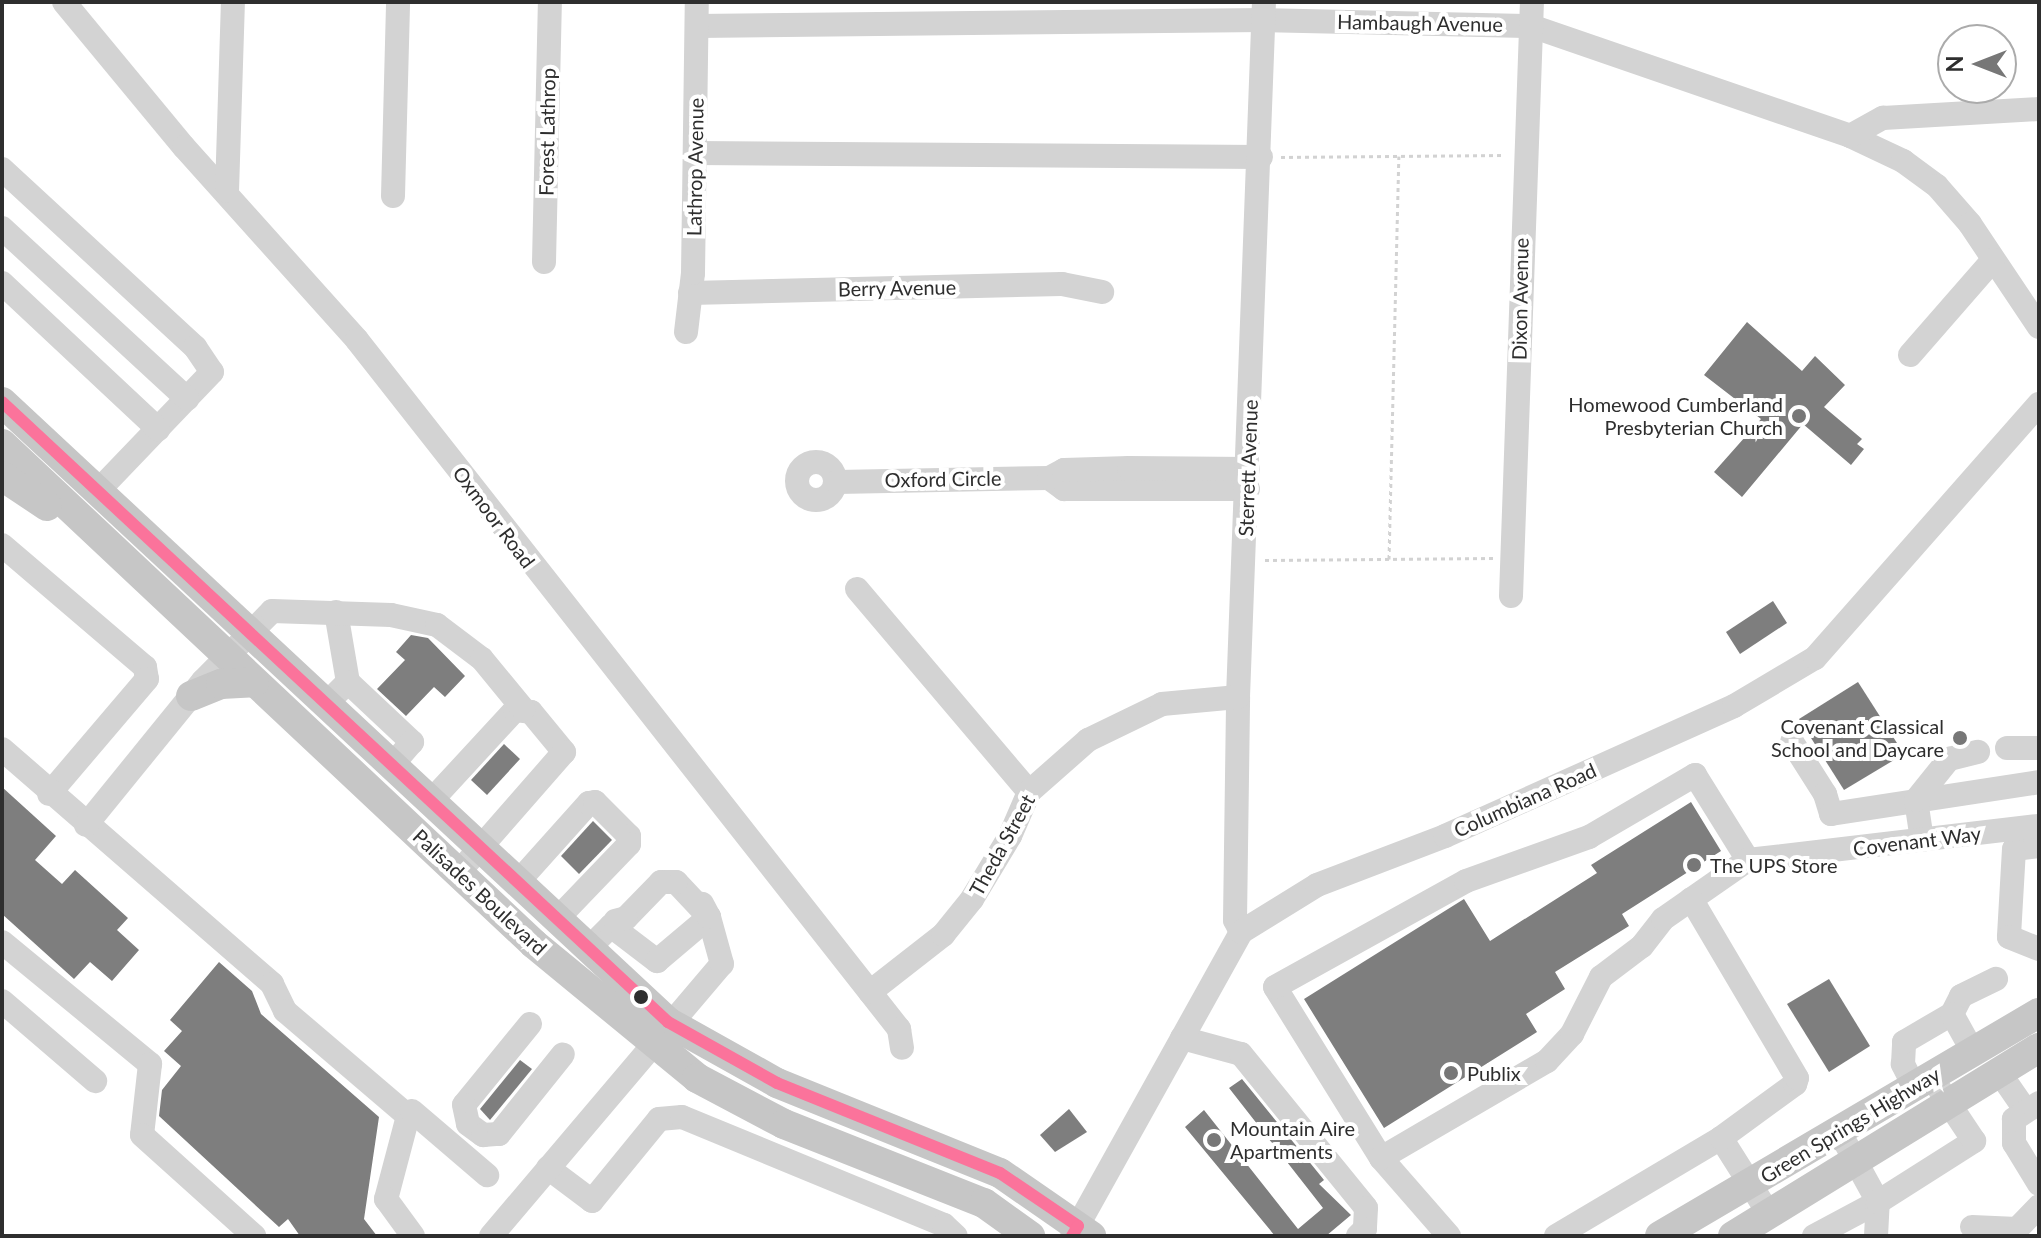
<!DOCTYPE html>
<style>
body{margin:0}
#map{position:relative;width:2041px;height:1238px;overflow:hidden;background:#fff;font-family:Lato,sans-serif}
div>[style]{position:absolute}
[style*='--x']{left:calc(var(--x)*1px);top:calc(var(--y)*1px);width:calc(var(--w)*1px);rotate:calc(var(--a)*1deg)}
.building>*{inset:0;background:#7e7e7e}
.path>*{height:3px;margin-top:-1.5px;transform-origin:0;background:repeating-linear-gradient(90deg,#d2d2d2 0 4px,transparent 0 8px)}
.minor>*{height:24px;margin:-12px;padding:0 12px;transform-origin:12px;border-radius:12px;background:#d3d3d3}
.minor>.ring{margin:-12px;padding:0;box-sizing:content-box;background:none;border:24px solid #d3d3d3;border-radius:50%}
.major>*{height:30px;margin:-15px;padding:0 15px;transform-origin:15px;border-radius:15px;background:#c6c6c6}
.bus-1>*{height:12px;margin:-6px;padding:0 6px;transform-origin:6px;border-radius:6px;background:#fb739b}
.dots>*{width:22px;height:22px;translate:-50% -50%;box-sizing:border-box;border:4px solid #fff;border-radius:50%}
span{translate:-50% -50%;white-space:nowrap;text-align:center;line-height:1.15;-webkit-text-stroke:8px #fff;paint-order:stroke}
.street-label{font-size:20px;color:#2e2e2e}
.poi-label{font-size:20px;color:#2e2e2e}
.right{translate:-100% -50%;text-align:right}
.left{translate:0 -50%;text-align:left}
.frame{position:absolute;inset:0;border:4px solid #2e2e2e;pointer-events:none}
.north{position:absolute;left:1937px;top:24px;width:80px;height:80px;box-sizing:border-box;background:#fff;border:2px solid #ababab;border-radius:50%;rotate:270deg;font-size:22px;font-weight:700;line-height:32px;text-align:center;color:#2e2e2e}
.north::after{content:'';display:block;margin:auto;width:28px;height:36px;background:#777;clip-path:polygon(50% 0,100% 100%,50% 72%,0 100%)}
</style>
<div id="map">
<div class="building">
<div style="clip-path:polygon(1747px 322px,1802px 371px,1815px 356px,1845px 385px,1824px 407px,1862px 439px,1857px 444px,1864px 449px,1851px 465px,1803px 424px,1742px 497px,1714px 472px,1761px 419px,1704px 375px)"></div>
<div style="clip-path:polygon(1773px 601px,1787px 623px,1740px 654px,1726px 632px)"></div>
<div style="clip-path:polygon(411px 635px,428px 638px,465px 676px,445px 697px,434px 687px,406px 716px,377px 689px,405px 660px,396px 652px)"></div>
<div style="clip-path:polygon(1858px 682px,1904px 754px,1844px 790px,1799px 719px)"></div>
<div style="clip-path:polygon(504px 744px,520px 759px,487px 795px,471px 780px)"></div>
<div style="clip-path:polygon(2px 787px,56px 836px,35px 860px,62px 884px,75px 870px,128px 918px,117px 930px,139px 950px,112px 981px,90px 962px,74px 979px,2px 914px)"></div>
<div style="clip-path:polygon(1691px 802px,1721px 851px,1622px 914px,1629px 926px,1555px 972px,1565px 989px,1526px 1014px,1537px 1032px,1384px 1128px,1304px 999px,1464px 899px,1490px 941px,1597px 873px,1591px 865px)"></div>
<div style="clip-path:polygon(593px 821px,612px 840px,579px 874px,561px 856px)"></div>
<div style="clip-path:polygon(219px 962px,252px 991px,261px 1014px,379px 1117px,364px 1219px,377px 1236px,300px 1236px,288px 1219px,279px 1227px,159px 1116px,162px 1090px,181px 1066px,164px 1051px,182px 1031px,170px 1020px)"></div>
<div style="clip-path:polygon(1829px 979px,1870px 1046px,1829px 1072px,1787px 1004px)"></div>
<div style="clip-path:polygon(520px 1060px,532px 1069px,490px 1120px,480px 1109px)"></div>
<div style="clip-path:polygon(1242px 1079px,1324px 1180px,1319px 1184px,1351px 1215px,1326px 1236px,1275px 1236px,1185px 1127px,1204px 1110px,1298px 1229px,1323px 1208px,1229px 1088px)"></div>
<div style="clip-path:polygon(1069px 1109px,1087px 1132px,1055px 1152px,1040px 1135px)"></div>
</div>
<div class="path">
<div style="--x:1281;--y:157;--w:224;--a:-0.5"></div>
<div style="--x:1389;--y:559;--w:403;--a:-88.6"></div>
<div style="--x:1265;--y:560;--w:228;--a:-0.5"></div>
</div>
<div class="minor">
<div style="--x:64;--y:2;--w:188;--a:50.4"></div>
<div style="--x:184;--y:147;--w:259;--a:48.1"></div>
<div style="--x:357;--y:340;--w:877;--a:51.81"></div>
<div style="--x:899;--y:1029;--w:19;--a:81"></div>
<div style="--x:697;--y:26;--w:567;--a:-0.61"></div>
<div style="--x:1264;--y:20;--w:267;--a:1.3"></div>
<div style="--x:1531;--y:26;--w:337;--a:19"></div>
<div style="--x:1850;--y:136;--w:59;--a:25.3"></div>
<div style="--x:1903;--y:161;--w:42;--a:36.3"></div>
<div style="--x:1937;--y:186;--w:50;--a:49"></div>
<div style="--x:1970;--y:224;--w:124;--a:56.2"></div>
<div style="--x:1850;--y:136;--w:38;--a:-29"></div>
<div style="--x:1883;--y:118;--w:156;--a:-3.3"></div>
<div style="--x:695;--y:153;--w:566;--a:0.4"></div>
<div style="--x:2;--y:169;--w:263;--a:42.7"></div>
<div style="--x:195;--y:347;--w:30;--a:56"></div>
<div style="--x:212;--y:372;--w:165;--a:133.8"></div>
<div style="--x:227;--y:191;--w:189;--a:-88.2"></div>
<div style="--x:393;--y:196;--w:194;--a:-88.5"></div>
<div style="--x:2;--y:228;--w:252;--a:42.7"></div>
<div style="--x:544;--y:262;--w:260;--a:-88.7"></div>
<div style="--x:2;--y:283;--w:214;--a:43.1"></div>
<div style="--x:690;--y:293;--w:372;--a:-1.4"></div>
<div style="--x:1062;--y:284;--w:41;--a:11.3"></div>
<div style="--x:686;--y:332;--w:59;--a:-83.2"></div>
<div style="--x:693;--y:273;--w:271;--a:-89.2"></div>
<div style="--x:1910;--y:355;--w:126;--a:-48.9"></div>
<div class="ring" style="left:797px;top:462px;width:14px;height:14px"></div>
<div style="--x:1049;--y:478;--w:19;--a:36"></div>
<div style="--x:1064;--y:489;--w:184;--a:0"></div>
<div style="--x:837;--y:482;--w:212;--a:-1.1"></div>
<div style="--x:1049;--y:478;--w:17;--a:-28"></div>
<div style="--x:1064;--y:470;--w:65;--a:-1.8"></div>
<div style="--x:1129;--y:468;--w:119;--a:0.5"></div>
<div style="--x:2;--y:545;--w:188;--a:40.5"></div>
<div style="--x:145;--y:667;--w:12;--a:81"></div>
<div style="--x:147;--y:679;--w:151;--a:130.4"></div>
<div style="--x:857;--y:589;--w:266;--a:49.7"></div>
<div style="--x:1511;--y:596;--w:594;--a:-87.98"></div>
<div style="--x:336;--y:612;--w:71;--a:80.3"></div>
<div style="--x:326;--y:704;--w:31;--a:-45"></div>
<div style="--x:348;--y:682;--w:88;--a:43.2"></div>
<div style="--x:412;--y:742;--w:30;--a:131"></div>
<div style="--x:1792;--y:742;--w:62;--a:57.6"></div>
<div style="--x:1825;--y:794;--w:21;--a:73"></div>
<div style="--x:1831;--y:814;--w:210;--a:-8.7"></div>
<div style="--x:2007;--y:748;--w:32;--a:0"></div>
<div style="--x:2;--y:749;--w:358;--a:41"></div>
<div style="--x:272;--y:984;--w:30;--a:64"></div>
<div style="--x:285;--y:1011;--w:162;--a:40.5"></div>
<div style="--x:408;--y:1116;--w:86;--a:104.8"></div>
<div style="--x:386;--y:1199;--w:46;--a:53.9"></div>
<div style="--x:431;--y:801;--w:124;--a:-47.3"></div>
<div style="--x:515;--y:710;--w:16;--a:7"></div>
<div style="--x:531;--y:712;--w:52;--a:50.5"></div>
<div style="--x:564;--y:752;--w:161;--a:131.2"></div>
<div style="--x:86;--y:825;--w:186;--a:-50.9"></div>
<div style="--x:203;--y:681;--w:98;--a:-45.4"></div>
<div style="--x:272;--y:611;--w:119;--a:1.9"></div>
<div style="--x:391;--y:615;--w:47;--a:12.3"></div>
<div style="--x:437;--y:625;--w:56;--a:37.1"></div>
<div style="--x:482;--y:659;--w:65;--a:50.6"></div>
<div style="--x:1922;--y:840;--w:40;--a:-98.5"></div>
<div style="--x:1916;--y:800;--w:53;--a:-51.2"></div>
<div style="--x:1949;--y:759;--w:30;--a:-14"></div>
<div style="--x:2039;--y:846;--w:25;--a:173"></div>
<div style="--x:2014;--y:849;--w:88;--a:93.3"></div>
<div style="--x:2009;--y:937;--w:32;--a:22"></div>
<div style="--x:518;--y:882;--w:106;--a:-48.1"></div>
<div style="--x:589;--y:803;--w:6;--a:-9"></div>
<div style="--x:595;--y:802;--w:48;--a:45"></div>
<div style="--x:629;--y:836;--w:8;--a:90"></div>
<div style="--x:629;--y:844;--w:104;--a:133.8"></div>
<div style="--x:1241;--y:932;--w:13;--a:-117"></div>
<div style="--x:1235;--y:920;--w:223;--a:-89.2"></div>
<div style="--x:1238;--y:697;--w:695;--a:-87.86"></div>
<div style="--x:2;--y:942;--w:192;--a:39.5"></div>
<div style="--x:150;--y:1064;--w:71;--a:96.4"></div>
<div style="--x:142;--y:1135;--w:151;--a:42"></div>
<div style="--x:589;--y:948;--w:31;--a:-45"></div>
<div style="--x:611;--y:926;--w:58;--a:37.3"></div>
<div style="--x:657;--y:961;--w:68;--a:-40.2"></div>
<div style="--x:709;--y:917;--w:15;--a:-118"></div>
<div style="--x:870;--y:992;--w:93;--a:-38"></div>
<div style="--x:943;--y:935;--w:46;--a:-51.1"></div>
<div style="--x:972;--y:899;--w:74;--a:-58.9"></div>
<div style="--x:1010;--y:836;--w:48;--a:-66.6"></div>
<div style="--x:1029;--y:792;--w:79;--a:-41.4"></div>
<div style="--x:1088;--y:740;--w:82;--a:-25.9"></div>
<div style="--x:1162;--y:704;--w:76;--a:-5.3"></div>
<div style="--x:2;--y:1001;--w:123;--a:40.7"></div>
<div style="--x:1952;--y:1014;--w:20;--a:-63"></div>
<div style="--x:1961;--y:996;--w:39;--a:-26"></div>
<div style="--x:530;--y:1024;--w:104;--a:129.2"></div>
<div style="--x:464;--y:1105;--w:19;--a:78"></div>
<div style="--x:468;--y:1124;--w:19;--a:36"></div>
<div style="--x:483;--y:1135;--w:16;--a:-4"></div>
<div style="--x:499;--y:1134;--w:102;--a:-51.3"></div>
<div style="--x:1182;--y:1038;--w:61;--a:15.2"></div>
<div style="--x:1241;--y:1054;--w:198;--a:50.9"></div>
<div style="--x:1366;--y:1208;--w:21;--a:93"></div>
<div style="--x:1365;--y:1229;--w:10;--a:135"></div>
<div style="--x:1999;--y:1072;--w:47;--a:55.3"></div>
<div style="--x:1914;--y:1086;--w:25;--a:-117"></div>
<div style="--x:1903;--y:1064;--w:22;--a:-87"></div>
<div style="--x:1904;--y:1042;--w:56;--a:-30.3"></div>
<div style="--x:1952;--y:1014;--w:43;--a:61.1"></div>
<div style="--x:2039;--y:1103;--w:30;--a:147"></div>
<div style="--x:2014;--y:1119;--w:24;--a:90"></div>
<div style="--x:2014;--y:1143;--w:48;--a:58.6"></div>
<div style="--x:412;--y:1111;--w:99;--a:40.5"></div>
<div style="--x:1721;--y:1138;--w:90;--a:57.7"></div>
<div style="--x:1381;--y:1158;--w:201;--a:-121.8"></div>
<div style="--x:1275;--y:987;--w:218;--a:-29"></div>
<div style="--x:1466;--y:881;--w:131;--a:-19.7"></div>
<div style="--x:1589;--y:837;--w:123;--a:-30.3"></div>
<div style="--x:1695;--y:775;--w:100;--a:58.1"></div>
<div style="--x:548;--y:1168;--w:55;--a:36.9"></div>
<div style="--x:592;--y:1201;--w:106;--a:-50.7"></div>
<div style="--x:659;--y:1119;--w:23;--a:-5"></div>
<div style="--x:682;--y:1117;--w:283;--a:22.4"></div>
<div style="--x:944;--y:1225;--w:16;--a:43"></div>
<div style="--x:1972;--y:1227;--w:45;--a:2.5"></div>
<div style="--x:2017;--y:1229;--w:32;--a:-46"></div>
<div style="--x:491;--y:1236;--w:357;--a:-49.7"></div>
<div style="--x:722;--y:964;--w:49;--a:-105.5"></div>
<div style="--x:709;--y:917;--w:48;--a:-133.3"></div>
<div style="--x:676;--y:882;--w:15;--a:180"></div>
<div style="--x:661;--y:882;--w:50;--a:134.2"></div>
<div style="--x:626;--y:918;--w:11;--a:165"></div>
<div style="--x:1072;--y:1236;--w:348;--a:-60.9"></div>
<div style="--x:1241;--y:932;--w:89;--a:-31.7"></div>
<div style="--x:1317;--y:885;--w:137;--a:-20.9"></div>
<div style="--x:1445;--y:836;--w:317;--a:-24.2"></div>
<div style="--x:1734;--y:706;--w:94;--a:-30.7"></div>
<div style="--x:1815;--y:658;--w:339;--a:-48.6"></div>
<div style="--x:1449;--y:1236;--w:103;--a:-131.1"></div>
<div style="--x:1381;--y:1158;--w:192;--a:-30.3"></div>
<div style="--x:1547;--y:1061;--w:37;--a:-47"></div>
<div style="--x:1572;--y:1034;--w:64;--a:-63"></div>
<div style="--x:1601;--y:977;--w:51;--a:-37.1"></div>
<div style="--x:1642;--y:946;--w:34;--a:-52"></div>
<div style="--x:1663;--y:919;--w:103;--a:-34.8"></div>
<div style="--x:1748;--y:860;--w:293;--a:-6.7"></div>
<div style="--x:1556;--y:1236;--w:192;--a:-30.7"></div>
<div style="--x:1721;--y:1138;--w:92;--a:-36.1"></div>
<div style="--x:1795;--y:1084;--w:6;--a:-72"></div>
<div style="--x:1797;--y:1078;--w:208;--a:-120.6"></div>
<div style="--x:1814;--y:1236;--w:72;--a:-28"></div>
<div style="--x:1878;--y:1202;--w:81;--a:-118.8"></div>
<div style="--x:1876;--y:1236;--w:34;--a:-87"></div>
<div style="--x:1878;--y:1202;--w:114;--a:-32.4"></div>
<div style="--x:1974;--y:1141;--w:61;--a:-123.7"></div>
</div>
<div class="major">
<div style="--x:2;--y:402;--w:910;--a:42.95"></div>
<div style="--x:668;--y:1022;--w:125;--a:29.2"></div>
<div style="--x:777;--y:1083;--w:240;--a:22"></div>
<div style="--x:1000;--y:1173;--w:111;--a:34.7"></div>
<div style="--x:2;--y:444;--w:730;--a:43.22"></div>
<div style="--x:534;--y:944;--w:211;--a:39.4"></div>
<div style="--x:697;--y:1078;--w:98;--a:27.9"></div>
<div style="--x:784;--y:1124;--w:215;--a:21.6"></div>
<div style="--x:984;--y:1203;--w:57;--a:35.7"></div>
<div style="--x:2;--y:476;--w:54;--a:33.7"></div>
<div style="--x:191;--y:696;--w:32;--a:-22"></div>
<div style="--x:221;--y:684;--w:33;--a:-3"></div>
<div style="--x:1660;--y:1236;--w:440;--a:-30.5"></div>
<div style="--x:1733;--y:1236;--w:359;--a:-31.6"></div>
</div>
<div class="bus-1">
<div style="--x:2;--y:402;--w:910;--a:42.95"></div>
<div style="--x:668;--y:1022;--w:125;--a:29.2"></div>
<div style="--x:777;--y:1083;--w:240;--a:22"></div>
<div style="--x:1000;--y:1173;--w:94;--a:34.2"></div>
<div style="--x:1078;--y:1226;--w:12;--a:121"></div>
</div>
<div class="dots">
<div style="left:1799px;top:416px;background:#777"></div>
<div style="left:1960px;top:738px;background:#777"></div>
<div style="left:1694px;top:865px;background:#777"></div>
<div style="left:641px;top:997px;background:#2e2e2e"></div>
<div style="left:1451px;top:1073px;background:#777"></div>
<div style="left:1214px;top:1140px;background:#777"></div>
</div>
<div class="street-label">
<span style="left:1420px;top:23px;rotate:1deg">Hambaugh Avenue</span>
<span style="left:547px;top:132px;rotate:-89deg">Forest Lathrop</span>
<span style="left:695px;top:167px;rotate:-89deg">Lathrop Avenue</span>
<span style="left:897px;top:288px;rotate:-1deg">Berry Avenue</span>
<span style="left:1520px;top:299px;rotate:-89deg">Dixon Avenue</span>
<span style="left:1248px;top:468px;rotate:-88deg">Sterrett Avenue</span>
<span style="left:943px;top:479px;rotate:-1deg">Oxford Circle</span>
<span style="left:494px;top:517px;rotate:53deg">Oxmoor Road</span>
<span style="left:1525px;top:800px;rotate:-24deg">Columbiana Road</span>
<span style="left:1917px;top:841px;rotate:-7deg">Covenant Way</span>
<span style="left:1002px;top:845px;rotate:-61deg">Theda Street</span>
<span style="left:480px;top:892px;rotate:43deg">Palisades Boulevard</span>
<span style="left:1850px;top:1125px;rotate:-31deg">Green Springs Highway</span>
</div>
<div class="poi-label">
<span class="right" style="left:1783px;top:416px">Homewood Cumberland<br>Presbyterian Church</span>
<span class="right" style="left:1944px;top:738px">Covenant Classical<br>School and Daycare</span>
<span class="left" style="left:1710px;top:865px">The UPS Store</span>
<span class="left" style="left:1467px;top:1073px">Publix</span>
<span class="left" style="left:1230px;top:1140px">Mountain Aire<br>Apartments</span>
</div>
<div class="frame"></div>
<div class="north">N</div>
</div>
